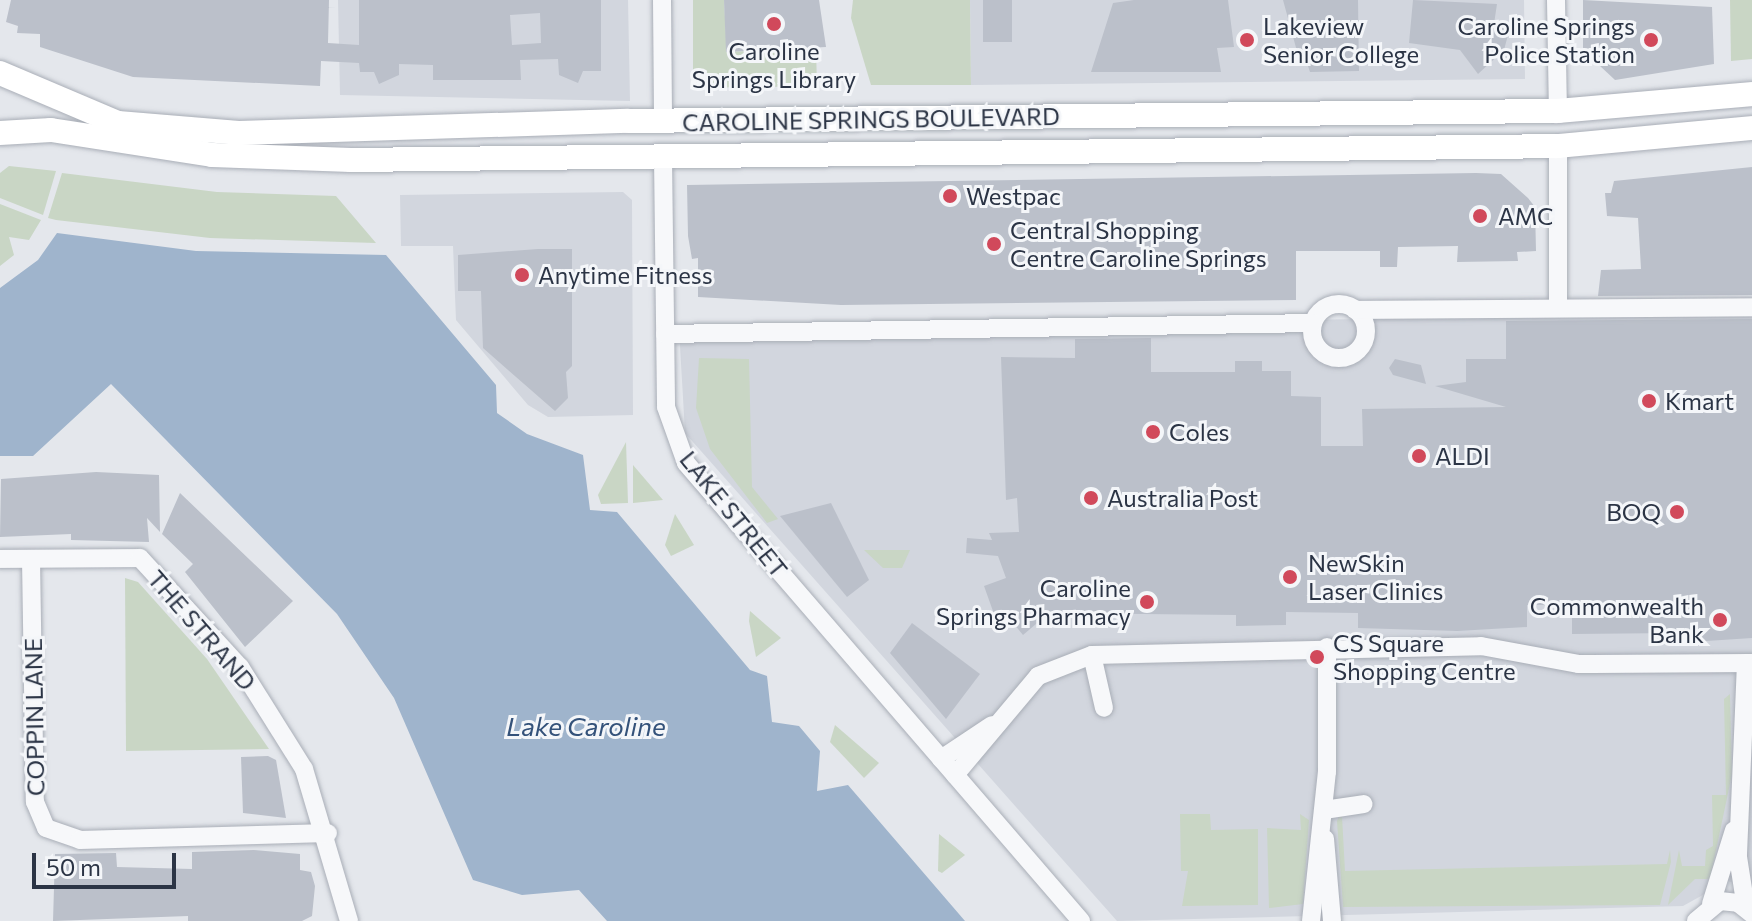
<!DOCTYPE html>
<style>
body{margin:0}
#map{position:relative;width:1752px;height:921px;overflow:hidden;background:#e4e7ec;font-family:Commissioner,sans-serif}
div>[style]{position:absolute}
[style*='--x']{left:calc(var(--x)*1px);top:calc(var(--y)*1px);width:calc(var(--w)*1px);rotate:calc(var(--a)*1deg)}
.built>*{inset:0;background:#d2d6de}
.green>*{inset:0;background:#c9d6c5}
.water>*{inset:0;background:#9fb4cc}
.building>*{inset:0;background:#bbc0ca}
.roads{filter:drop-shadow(0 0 2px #a9aeb7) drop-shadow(0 0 2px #a9aeb7)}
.minor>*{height:18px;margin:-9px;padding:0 9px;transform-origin:9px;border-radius:9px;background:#f7f8fa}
.minor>.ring{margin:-9px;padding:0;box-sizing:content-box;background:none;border:18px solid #f7f8fa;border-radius:50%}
.major>*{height:24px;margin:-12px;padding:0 12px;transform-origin:12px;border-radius:12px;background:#fff}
.dots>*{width:22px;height:22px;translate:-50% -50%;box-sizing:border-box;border:4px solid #f4f6f9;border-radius:50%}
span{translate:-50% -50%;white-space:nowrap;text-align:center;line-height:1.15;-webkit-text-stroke:6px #f4f6f9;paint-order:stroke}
.poi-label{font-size:24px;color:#2b3445}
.left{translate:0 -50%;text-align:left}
.right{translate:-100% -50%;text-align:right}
.street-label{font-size:24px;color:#2b3445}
.water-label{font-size:26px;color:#34527a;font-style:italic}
.scale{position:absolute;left:32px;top:853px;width:144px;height:36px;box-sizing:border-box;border:4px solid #2b3445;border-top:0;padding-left:10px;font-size:24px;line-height:28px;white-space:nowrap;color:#2b3445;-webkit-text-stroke:6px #f4f6f9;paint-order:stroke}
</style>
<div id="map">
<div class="built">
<div style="clip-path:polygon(338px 0,628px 0,630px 101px,340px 95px)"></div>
<div style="clip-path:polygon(970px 0,1524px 0,1525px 79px,971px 85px)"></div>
<div style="clip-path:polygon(623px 192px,632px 200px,633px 415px,548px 417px,528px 405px,456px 320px,453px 246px,401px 246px,400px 195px)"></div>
<div style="clip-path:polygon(1752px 314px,1752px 889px,1728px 881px,1683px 906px,1117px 921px,685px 433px,679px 328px)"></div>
</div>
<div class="green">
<div style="clip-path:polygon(693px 0,724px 0,727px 52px,816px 48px,817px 86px,693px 88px)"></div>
<div style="clip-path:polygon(853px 0,970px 0,971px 85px,871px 85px,851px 18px)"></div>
<div style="clip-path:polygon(1730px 0,1752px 0,1752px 59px,1731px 61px)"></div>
<div style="clip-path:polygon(9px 166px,56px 171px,43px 215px,0 198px,0 173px)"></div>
<div style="clip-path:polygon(62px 173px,217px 192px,336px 196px,376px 243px,210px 238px,56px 220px,48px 218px)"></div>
<div style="clip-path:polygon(0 204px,41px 220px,29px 240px,9px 237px,14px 255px,0 266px)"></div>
<div style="clip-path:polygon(699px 358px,749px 359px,752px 487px,778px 519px,767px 523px,710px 449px,696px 408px)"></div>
<div style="clip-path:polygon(626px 442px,628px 503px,601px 504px,598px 495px)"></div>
<div style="clip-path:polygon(633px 465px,663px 500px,633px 503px)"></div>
<div style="clip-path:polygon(675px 514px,694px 545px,671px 556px,665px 545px)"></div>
<div style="clip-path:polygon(864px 550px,910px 550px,902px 568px,883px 568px)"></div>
<div style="clip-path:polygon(125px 578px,138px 582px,207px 659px,269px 749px,126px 751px)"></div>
<div style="clip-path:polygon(750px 611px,781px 638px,756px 657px,749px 621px)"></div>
<div style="clip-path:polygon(1730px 694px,1732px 774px,1710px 879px,1695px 879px,1668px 905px,1679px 850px,1682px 866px,1705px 866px,1706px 850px,1713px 846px,1712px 795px,1726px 795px,1724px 699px)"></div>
<div style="clip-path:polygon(835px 725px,879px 763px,864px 778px,830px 742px)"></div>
<div style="clip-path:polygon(1180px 814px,1210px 814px,1211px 830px,1258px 829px,1258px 905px,1182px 906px,1188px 871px,1181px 871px)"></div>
<div style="clip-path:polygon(1300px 814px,1309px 820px,1303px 904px,1269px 908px,1267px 828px,1301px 830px)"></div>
<div style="clip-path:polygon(1355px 814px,1342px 816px,1345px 871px,1667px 864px,1670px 850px,1671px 862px,1660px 905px,1343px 907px,1337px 821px,1339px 816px)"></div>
<div style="clip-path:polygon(939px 834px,965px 855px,942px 873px,938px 871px)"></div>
</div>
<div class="water">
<div style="clip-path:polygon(57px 233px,196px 251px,386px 255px,496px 385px,497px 413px,527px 434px,583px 455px,590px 510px,617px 512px,750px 670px,767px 676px,772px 722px,799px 726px,820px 751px,817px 791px,848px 785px,965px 921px,607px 921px,579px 890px,522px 895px,473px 880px,394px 698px,337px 614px,111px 384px,33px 456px,0 456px,0 288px,38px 260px)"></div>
</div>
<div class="building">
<div style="clip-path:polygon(evenodd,11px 0,329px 0,328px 43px,359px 45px,359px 0,601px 0,601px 71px,583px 71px,578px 83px,559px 75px,558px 59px,520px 60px,521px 80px,433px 80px,433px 65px,399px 64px,399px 75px,379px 84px,374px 72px,360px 72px,359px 63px,321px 61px,320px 86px,133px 77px,40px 47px,40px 34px,17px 33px,18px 26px,6px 22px,11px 0,540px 13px,541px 43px,512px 45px,510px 15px,540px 13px)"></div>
<div style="clip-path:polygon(724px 0,819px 0,826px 47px,726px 52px)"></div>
<div style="clip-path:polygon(983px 0,1012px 0,1012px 42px,983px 42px)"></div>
<div style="clip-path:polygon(1134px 0,1228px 0,1234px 47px,1217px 48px,1221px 72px,1091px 72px,1113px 3px)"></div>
<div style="clip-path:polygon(1283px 0,1358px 0,1359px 71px,1310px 72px,1307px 63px,1301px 66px)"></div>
<div style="clip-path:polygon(1413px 0,1497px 4px,1494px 24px,1509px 31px,1504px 50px,1478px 74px,1460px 50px,1409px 43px)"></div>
<div style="clip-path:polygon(1583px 0,1712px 7px,1714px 64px,1615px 80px,1583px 50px)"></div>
<div style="clip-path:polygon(1752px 167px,1752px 295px,1598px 296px,1601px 270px,1641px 269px,1638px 218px,1607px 216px,1605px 193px,1611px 193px,1614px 181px)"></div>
<div style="clip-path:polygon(1476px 173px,1501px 174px,1528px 198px,1535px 207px,1536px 251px,1517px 252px,1518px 261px,1457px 262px,1458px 246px,1398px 247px,1397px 267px,1380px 267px,1380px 251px,1296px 251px,1296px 300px,841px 305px,698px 297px,698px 258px,692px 259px,688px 236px,687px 185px)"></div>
<div style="clip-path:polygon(538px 249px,572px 249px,572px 366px,566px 372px,568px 398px,555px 411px,483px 348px,481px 291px,458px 291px,458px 255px)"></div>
<div style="clip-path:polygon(1752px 319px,1752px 638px,1676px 643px,1676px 633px,1572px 634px,1572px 605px,1527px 605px,1527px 627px,1457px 631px,1358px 628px,1358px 613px,1286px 612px,1286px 625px,1236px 626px,1236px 615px,1049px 613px,1023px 635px,1013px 623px,999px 628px,984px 586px,1006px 578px,998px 556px,966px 553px,967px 538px,992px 540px,989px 533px,1019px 532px,1017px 498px,1006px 500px,1001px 357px,1075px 358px,1075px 339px,1151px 338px,1151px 372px,1235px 372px,1235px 361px,1262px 361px,1262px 371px,1291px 371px,1291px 396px,1321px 397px,1321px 446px,1363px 446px,1362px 409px,1506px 407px,1435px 386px,1466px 382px,1466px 359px,1506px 359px,1506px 321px)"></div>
<div style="clip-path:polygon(1395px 359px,1421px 365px,1426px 384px,1393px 375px,1389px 368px)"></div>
<div style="clip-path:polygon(96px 472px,159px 475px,160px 532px,147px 518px,149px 542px,71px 540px,71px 534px,0 537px,1px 479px)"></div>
<div style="clip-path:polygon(180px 493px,293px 601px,245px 647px,185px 572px,193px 564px,162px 534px)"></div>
<div style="clip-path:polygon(831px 503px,869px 580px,847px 597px,780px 516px)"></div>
<div style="clip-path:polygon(912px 623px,980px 674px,946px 719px,890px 653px)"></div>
<div style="clip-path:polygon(268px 756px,276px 760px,286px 818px,243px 813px,241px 757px)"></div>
<div style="clip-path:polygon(254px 850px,300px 854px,300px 870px,311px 872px,315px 886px,312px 916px,302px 921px,188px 921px,188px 916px,53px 921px,55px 854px,116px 853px,117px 867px,192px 869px,192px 852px)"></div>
</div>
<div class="roads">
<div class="minor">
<div style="--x:662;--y:0;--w:121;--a:89.5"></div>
<div style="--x:1556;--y:0;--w:111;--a:89"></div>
<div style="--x:1558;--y:146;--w:162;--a:90"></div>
<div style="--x:663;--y:157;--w:250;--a:89.3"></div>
<div style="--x:666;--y:407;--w:59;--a:70.3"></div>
<div style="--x:686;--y:463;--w:605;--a:49.22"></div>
<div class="ring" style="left:1312px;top:304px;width:36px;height:36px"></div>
<div style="--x:1355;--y:310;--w:397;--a:-0.4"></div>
<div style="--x:665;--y:334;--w:648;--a:-0.97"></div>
<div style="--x:0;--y:559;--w:140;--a:-0.4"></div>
<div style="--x:140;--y:558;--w:148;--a:47.5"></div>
<div style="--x:240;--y:667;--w:120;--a:57.9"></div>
<div style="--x:304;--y:769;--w:159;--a:73.5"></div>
<div style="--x:31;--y:559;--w:243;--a:89.1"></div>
<div style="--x:35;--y:802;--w:28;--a:67"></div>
<div style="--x:46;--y:828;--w:36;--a:19"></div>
<div style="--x:80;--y:840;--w:248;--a:-1.6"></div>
<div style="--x:1092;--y:655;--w:54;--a:77.2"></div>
<div style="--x:1746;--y:663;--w:194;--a:92.4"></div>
<div style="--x:1738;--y:857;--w:52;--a:81.1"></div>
<div style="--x:941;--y:759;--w:61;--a:-33.7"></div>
<div style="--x:955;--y:775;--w:129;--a:-50"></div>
<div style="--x:1038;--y:676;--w:58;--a:-21.3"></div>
<div style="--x:1092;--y:655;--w:389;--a:-1.3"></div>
<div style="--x:1481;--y:646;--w:100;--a:10.4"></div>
<div style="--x:1579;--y:664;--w:173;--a:-0.3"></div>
<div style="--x:1324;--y:810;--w:40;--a:-8.5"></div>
<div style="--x:1325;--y:839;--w:82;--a:85.1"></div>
<div style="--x:1711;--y:904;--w:77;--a:-72.7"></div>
<div style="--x:1311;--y:921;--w:150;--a:-83.9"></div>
<div style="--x:1327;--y:772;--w:125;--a:-90"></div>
<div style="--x:1696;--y:921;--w:31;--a:-40"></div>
<div style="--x:1720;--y:901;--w:18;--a:6"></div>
<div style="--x:1738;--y:903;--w:18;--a:38"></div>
</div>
<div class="major">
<div style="--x:0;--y:73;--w:128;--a:23"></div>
<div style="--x:118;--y:123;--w:121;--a:4.7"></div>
<div style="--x:239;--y:133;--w:389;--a:-1.8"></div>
<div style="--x:628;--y:121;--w:930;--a:-0.62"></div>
<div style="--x:1558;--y:111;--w:195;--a:-5"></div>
<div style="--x:0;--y:133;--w:51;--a:-3.4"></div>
<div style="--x:51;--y:130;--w:163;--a:8.8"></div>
<div style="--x:212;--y:155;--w:139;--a:2.1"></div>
<div style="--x:351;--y:160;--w:1207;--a:-0.66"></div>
<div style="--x:1558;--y:146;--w:195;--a:-5.3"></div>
</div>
</div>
<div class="dots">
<div style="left:774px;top:24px;background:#d1495b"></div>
<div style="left:1247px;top:40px;background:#d1495b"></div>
<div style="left:1651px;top:40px;background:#d1495b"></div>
<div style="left:950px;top:196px;background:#d1495b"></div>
<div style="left:1480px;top:216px;background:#d1495b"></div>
<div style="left:994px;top:244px;background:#d1495b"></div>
<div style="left:522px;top:275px;background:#d1495b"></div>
<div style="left:1649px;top:401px;background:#d1495b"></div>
<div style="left:1153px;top:432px;background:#d1495b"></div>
<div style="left:1419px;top:456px;background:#d1495b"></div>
<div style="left:1091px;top:498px;background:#d1495b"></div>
<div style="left:1677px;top:512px;background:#d1495b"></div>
<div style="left:1290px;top:577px;background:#d1495b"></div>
<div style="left:1147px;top:602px;background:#d1495b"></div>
<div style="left:1720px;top:620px;background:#d1495b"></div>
<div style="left:1317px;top:657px;background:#d1495b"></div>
</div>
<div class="poi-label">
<span class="left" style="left:1263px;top:40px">Lakeview<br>Senior College</span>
<span class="right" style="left:1635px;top:40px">Caroline Springs<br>Police Station</span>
<span style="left:774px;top:65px">Caroline<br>Springs Library</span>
<span class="left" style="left:966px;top:196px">Westpac</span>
<span class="left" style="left:1498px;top:216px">AMC</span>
<span class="left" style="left:1010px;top:244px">Central Shopping<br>Centre Caroline Springs</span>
<span class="left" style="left:538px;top:275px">Anytime Fitness</span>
<span class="left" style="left:1665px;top:401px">Kmart</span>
<span class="left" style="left:1169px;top:432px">Coles</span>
<span class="left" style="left:1435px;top:456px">ALDI</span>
<span class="left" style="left:1107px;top:498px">Australia Post</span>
<span class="right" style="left:1661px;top:512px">BOQ</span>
<span class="left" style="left:1308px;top:577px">NewSkin<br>Laser Clinics</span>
<span class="right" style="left:1131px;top:602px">Caroline<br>Springs Pharmacy</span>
<span class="right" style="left:1704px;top:620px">Commonwealth<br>Bank</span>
<span class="left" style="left:1333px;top:657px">CS Square<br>Shopping Centre</span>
</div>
<div class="street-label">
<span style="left:871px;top:119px;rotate:-1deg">CAROLINE SPRINGS BOULEVARD</span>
<span style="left:734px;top:514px;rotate:51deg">LAKE STREET</span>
<span style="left:202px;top:630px;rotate:49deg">THE STRAND</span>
<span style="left:34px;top:717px;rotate:-91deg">COPPIN LANE</span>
</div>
<div class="water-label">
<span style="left:586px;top:726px">Lake Caroline</span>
</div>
<div class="scale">50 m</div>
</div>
